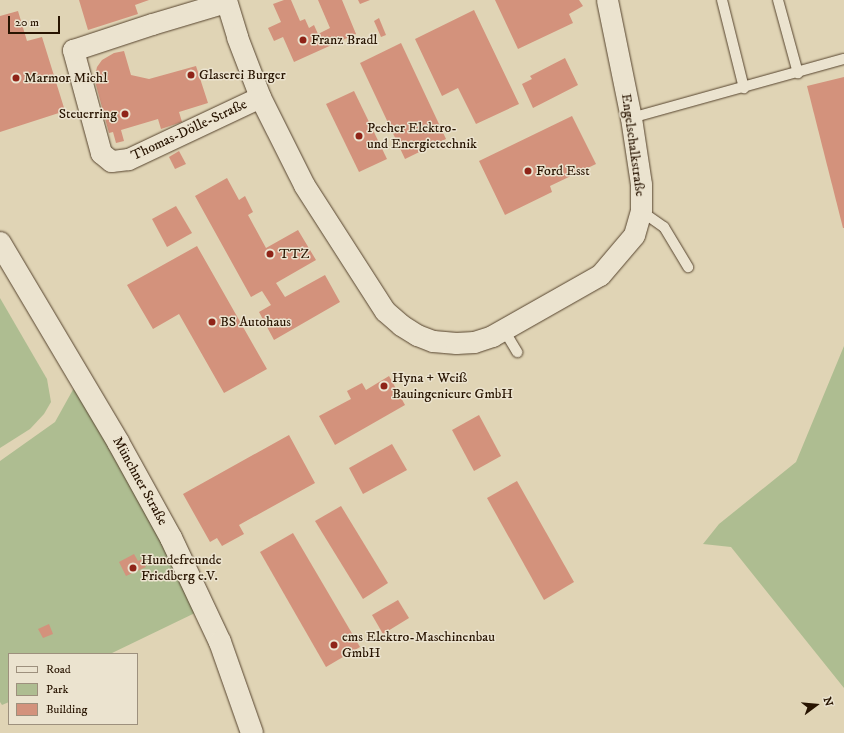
<!DOCTYPE html>
<meta charset="utf-8">
<style>
body{margin:0}
#map{position:relative;width:844px;height:733px;overflow:hidden;background:#e0d4b5;font-family:"IM FELL DW Pica",serif}
div>[style]{position:absolute}
[style*='--x']{left:calc(var(--x)*1px);top:calc(var(--y)*1px);width:calc(var(--w)*1px);rotate:calc(var(--a)*1deg)}
.green>*{inset:0;background:#aebd91}
.building>*{inset:0;background:#d3927c}
.roads{filter:drop-shadow(0 0 1px #56442e) drop-shadow(0 0 1px #56442e)}
.lane>*{height:10px;margin:-5px;padding:0 5px;transform-origin:5px;border-radius:5px;background:#ebe3cf}
.street>*{height:21px;margin:-10.5px;padding:0 10.5px;transform-origin:10.5px;border-radius:10.5px;background:#ebe3cf}
.secondary>*{height:22px;margin:-11px;padding:0 11px;transform-origin:11px;border-radius:11px;background:#ebe3cf}
.dots>*{width:11px;height:11px;translate:-50% -50%;box-sizing:border-box;border:2px solid #ebe3cf;border-radius:50%}
span{translate:-50% -50%;white-space:nowrap;text-align:center;line-height:1.15;-webkit-text-stroke:3px #ebe3cf;paint-order:stroke}
.poi-label{font-size:14px;color:#281401}
.left{translate:0 -50%;text-align:left}
.right{translate:-100% -50%;text-align:right}
.street-label{font-size:14px;color:#281401}
.legend{position:absolute;left:8px;top:653px;width:130px;height:72px;box-sizing:border-box;background:#ebe3cf;border:1px solid #9d907d;margin:0;padding:5px 7px;list-style:none;font-size:12px;color:#281401}
.legend li{display:flex;align-items:center;gap:8px;height:20px}
.legend b{width:20px;border:1px solid #9d907d}
.north{position:absolute;left:796px;top:685px;width:40px;height:40px;-webkit-text-stroke:3px #ebe3cf;paint-order:stroke;rotate:74deg;font-size:11px;font-weight:700;line-height:16px;text-align:center;color:#281401}
.north::after{content:'';display:block;margin:auto;width:14px;height:18px;background:#281401;clip-path:polygon(50% 0,100% 100%,50% 72%,0 100%)}
.scale{position:absolute;left:8px;top:16px;width:52px;height:18px;box-sizing:border-box;border:2px solid #281401;border-top:0;padding-left:5px;font-size:12px;line-height:14px;white-space:nowrap;color:#281401;-webkit-text-stroke:3px #ebe3cf;paint-order:stroke}
</style>
<div id="map">
<div class="green">
<div style="clip-path:polygon(0 298px,47px 379px,51px 402px,44px 414px,30px 429px,0 448px)"></div>
<div style="clip-path:polygon(844px 346px,844px 688px,731px 547px,703px 544px,719px 524px,796px 462px)"></div>
<div style="clip-path:polygon(75px 386px,171px 558px,197px 612px,110px 654px,9px 654px,9px 702px,2px 705px,0 702px,0 461px,55px 422px)"></div>
</div>
<div class="building">
<div style="clip-path:polygon(79px 0,149px 0,135px 5px,138px 14px,88px 30px)"></div>
<div style="clip-path:polygon(284px 0,291px 0,300px 21px,305px 19px,309px 28px,314px 25px,318px 34px,330px 28px,318px 0,342px 0,356px 34px,294px 62px,283px 37px,274px 41px,268px 28px,281px 22px,273px 4px)"></div>
<div style="clip-path:polygon(358px 0,370px 0,360px 4px)"></div>
<div style="clip-path:polygon(495px 0,579px 0,583px 6px,569px 14px,573px 23px,518px 49px)"></div>
<div style="clip-path:polygon(474px 10px,519px 104px,476px 124px,458px 88px,442px 96px,415px 39px)"></div>
<div style="clip-path:polygon(18px 11px,27px 41px,42px 37px,65px 111px,0 132px,0 16px)"></div>
<div style="clip-path:polygon(379px 18px,386px 35px,381px 37px,374px 21px)"></div>
<div style="clip-path:polygon(401px 43px,446px 139px,405px 159px,360px 63px)"></div>
<div style="clip-path:polygon(124px 51px,131px 75px,149px 79px,196px 66px,208px 103px,179px 112px,182px 122px,161px 129px,158px 119px,121px 130px,124px 141px,116px 143px,113px 132px,109px 133px,96px 85px,95px 76px,97px 67px,102px 60px,114px 53px)"></div>
<div style="clip-path:polygon(565px 58px,578px 85px,533px 108px,522px 84px,532px 79px,530px 76px)"></div>
<div style="clip-path:polygon(844px 77px,844px 228px,843px 228px,807px 86px)"></div>
<div style="clip-path:polygon(354px 91px,387px 159px,359px 172px,326px 104px)"></div>
<div style="clip-path:polygon(572px 116px,596px 164px,550px 186px,552px 192px,505px 215px,479px 161px)"></div>
<div style="clip-path:polygon(179px 151px,186px 164px,175px 169px,169px 157px)"></div>
<div style="clip-path:polygon(227px 178px,239px 200px,245px 196px,253px 212px,248px 215px,266px 248px,298px 230px,316px 260px,276px 283px,285px 297px,325px 275px,340px 302px,274px 340px,259px 312px,271px 305px,262px 291px,251px 297px,195px 196px)"></div>
<div style="clip-path:polygon(176px 206px,192px 233px,167px 247px,152px 219px)"></div>
<div style="clip-path:polygon(197px 246px,267px 369px,224px 393px,179px 314px,153px 329px,127px 285px)"></div>
<div style="clip-path:polygon(389px 376px,405px 405px,335px 445px,319px 416px,351px 399px,347px 391px,362px 383px,366px 390px)"></div>
<div style="clip-path:polygon(479px 415px,501px 456px,474px 471px,452px 430px)"></div>
<div style="clip-path:polygon(289px 435px,315px 483px,239px 525px,244px 534px,222px 546px,217px 538px,210px 542px,183px 494px)"></div>
<div style="clip-path:polygon(392px 444px,407px 470px,363px 494px,349px 468px)"></div>
<div style="clip-path:polygon(517px 481px,574px 582px,544px 600px,487px 498px)"></div>
<div style="clip-path:polygon(341px 506px,388px 583px,363px 599px,315px 521px)"></div>
<div style="clip-path:polygon(293px 533px,360px 647px,326px 667px,260px 552px)"></div>
<div style="clip-path:polygon(134px 554px,138px 561px,142px 559px,146px 567px,126px 576px,119px 562px)"></div>
<div style="clip-path:polygon(398px 600px,409px 618px,383px 634px,372px 615px)"></div>
<div style="clip-path:polygon(49px 624px,53px 634px,43px 638px,38px 629px)"></div>
</div>
<div class="roads">
<div class="lane">
<div style="--x:722;--y:0;--w:91;--a:76"></div>
<div style="--x:778;--y:0;--w:76;--a:74.7"></div>
<div style="--x:631;--y:118;--w:221;--a:-15.5"></div>
<div style="--x:641;--y:211;--w:28;--a:35"></div>
<div style="--x:664;--y:227;--w:47;--a:59"></div>
<div style="--x:504;--y:330;--w:26;--a:59"></div>
</div>
<div class="street">
<div style="--x:226;--y:0;--w:39;--a:73"></div>
<div style="--x:237;--y:37;--w:64;--a:69"></div>
<div style="--x:260;--y:97;--w:146;--a:154.8"></div>
<div style="--x:128;--y:159;--w:17;--a:173"></div>
<div style="--x:111;--y:161;--w:13;--a:-141"></div>
<div style="--x:101;--y:153;--w:107;--a:-105.2"></div>
<div style="--x:73;--y:50;--w:83;--a:-18.2"></div>
<div style="--x:152;--y:24;--w:77;--a:-16.6"></div>
<div style="--x:260;--y:97;--w:98;--a:63.4"></div>
<div style="--x:304;--y:185;--w:150;--a:57.3"></div>
<div style="--x:385;--y:311;--w:21;--a:41"></div>
<div style="--x:401;--y:325;--w:19;--a:32"></div>
<div style="--x:417;--y:335;--w:17;--a:21"></div>
<div style="--x:433;--y:341;--w:23;--a:5"></div>
<div style="--x:456;--y:343;--w:18;--a:-3"></div>
<div style="--x:474;--y:342;--w:19;--a:-18"></div>
<div style="--x:492;--y:336;--w:124;--a:-29.5"></div>
<div style="--x:600;--y:275;--w:52;--a:-49.6"></div>
<div style="--x:634;--y:235;--w:25;--a:-74"></div>
<div style="--x:641;--y:211;--w:27;--a:-90"></div>
<div style="--x:641;--y:184;--w:67;--a:-98.6"></div>
<div style="--x:631;--y:118;--w:120;--a:-101.5"></div>
</div>
<div class="secondary">
<div style="--x:0;--y:243;--w:231;--a:59.3"></div>
<div style="--x:118;--y:442;--w:110;--a:61.1"></div>
<div style="--x:171;--y:538;--w:115;--a:64.8"></div>
<div style="--x:220;--y:642;--w:96;--a:70.6"></div>
</div>
</div>
<div class="dots">
<div style="left:303px;top:40px;background:#8f2418"></div>
<div style="left:191px;top:75px;background:#8f2418"></div>
<div style="left:16px;top:78px;background:#8f2418"></div>
<div style="left:125px;top:114px;background:#8f2418"></div>
<div style="left:359px;top:136px;background:#8f2418"></div>
<div style="left:528px;top:171px;background:#8f2418"></div>
<div style="left:270px;top:254px;background:#8f2418"></div>
<div style="left:212px;top:322px;background:#8f2418"></div>
<div style="left:384px;top:386px;background:#8f2418"></div>
<div style="left:133px;top:568px;background:#8f2418"></div>
<div style="left:334px;top:645px;background:#8f2418"></div>
</div>
<div class="poi-label">
<span class="left" style="left:311px;top:40px">Franz Bradl</span>
<span class="left" style="left:199px;top:75px">Glaserei Burger</span>
<span class="left" style="left:24px;top:78px">Marmor Michl</span>
<span class="right" style="left:117px;top:114px">Steuerring</span>
<span class="left" style="left:367px;top:136px">Pecher Elektro-<br>und Energietechnik</span>
<span class="left" style="left:536px;top:171px">Ford Esst</span>
<span class="left" style="left:279px;top:254px">TTZ</span>
<span class="left" style="left:220px;top:322px">BS Autohaus</span>
<span class="left" style="left:392px;top:386px">Hyna + Weiß<br>Bauingenieure GmbH</span>
<span class="left" style="left:141px;top:568px">Hundefreunde<br>Friedberg e.V.</span>
<span class="left" style="left:342px;top:645px">ems Elektro-Maschinenbau<br>GmbH</span>
</div>
<div class="street-label">
<span style="left:189px;top:130px;rotate:-25deg">Thomas-Dölle-Straße</span>
<span style="left:633px;top:145px;rotate:82deg">Engelschalkstraße</span>
<span style="left:140px;top:481px;rotate:61deg">Münchner Straße</span>
</div>
<ul class="legend">
<li><b style="height:5px;background:#ebe3cf"></b>Road</li>
<li><b style="height:11px;background:#aebd91"></b>Park</li>
<li><b style="height:11px;background:#d3927c"></b>Building</li>
</ul>
<div class="north">N</div>
<div class="scale">20 m</div>
</div>
